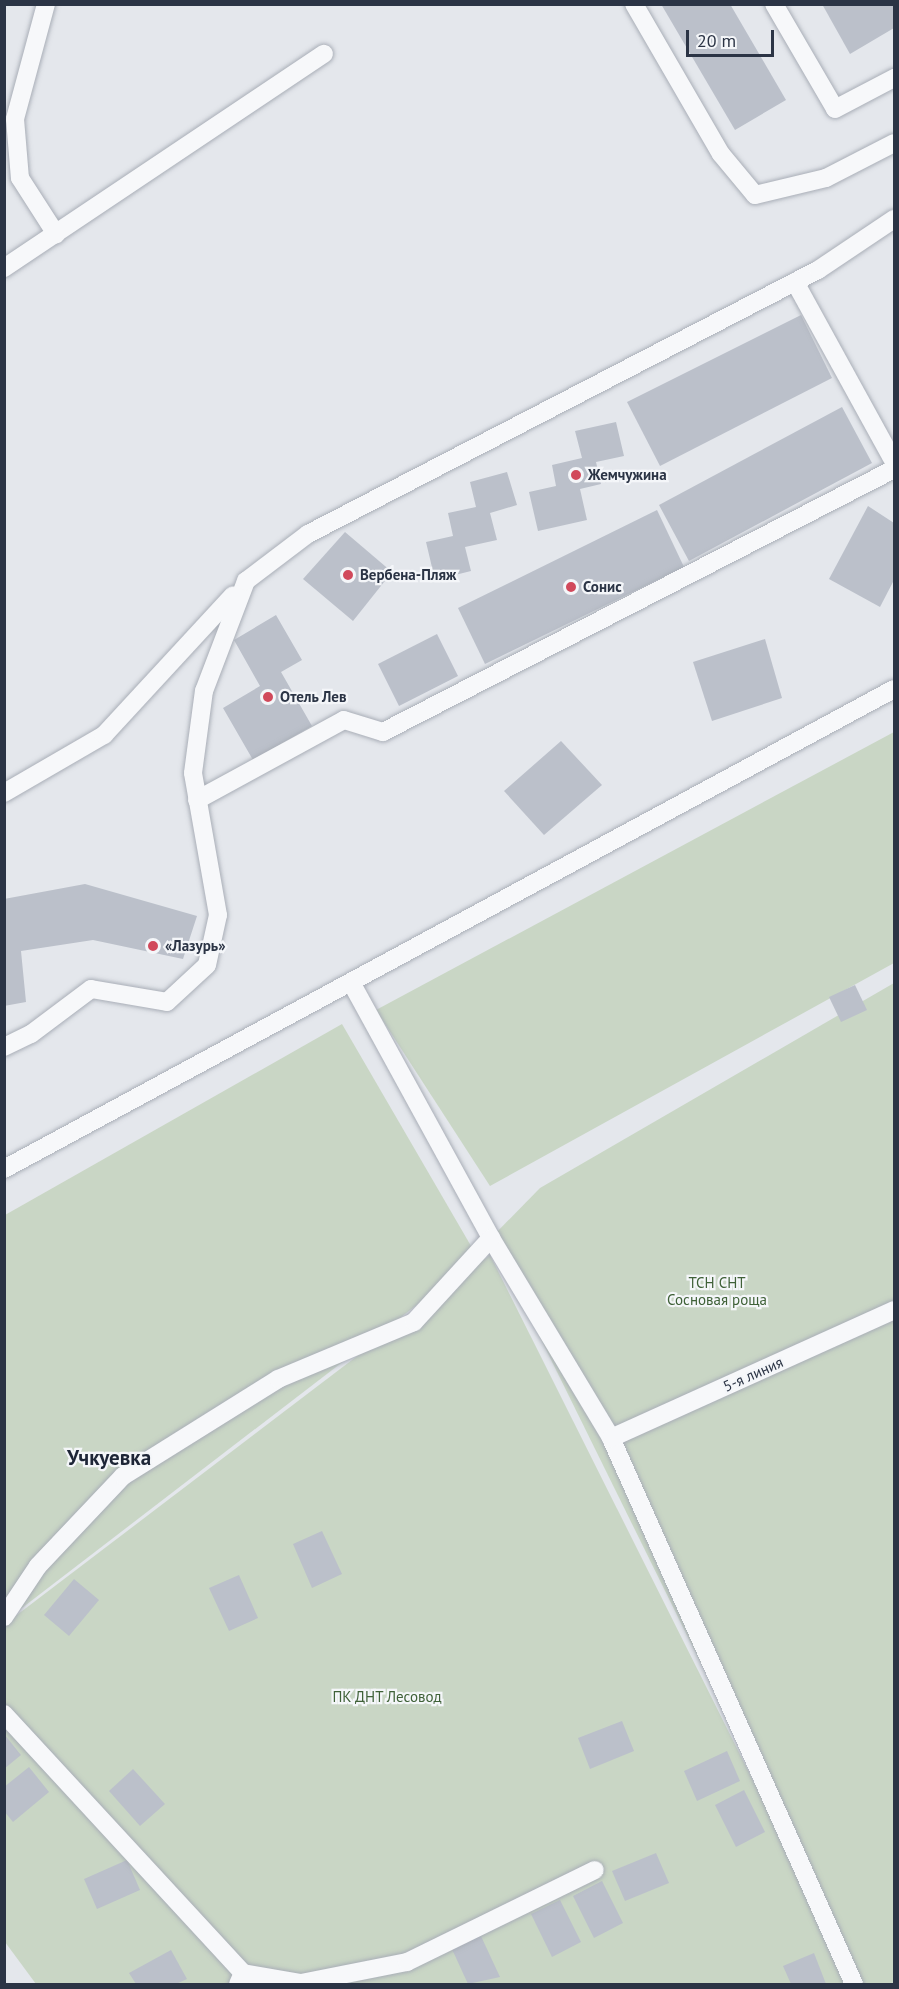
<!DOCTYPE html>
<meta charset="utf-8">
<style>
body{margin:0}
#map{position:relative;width:899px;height:1989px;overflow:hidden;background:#e4e7ec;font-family:"PT Sans",sans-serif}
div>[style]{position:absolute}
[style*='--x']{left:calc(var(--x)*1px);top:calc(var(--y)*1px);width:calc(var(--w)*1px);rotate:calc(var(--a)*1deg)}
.green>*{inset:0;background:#c9d6c5}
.building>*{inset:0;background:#bbc0ca}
.roads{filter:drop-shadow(0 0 2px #a9aeb7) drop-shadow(0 0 2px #a9aeb7)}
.service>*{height:18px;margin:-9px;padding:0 9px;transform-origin:9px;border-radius:9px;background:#f7f8fa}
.dots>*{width:16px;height:16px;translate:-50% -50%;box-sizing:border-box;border:3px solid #f4f6f9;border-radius:50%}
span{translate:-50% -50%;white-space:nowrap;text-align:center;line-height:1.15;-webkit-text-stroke:4.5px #f4f6f9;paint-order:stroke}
.poi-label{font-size:15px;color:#2b3445;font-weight:700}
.left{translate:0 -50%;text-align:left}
.park-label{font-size:15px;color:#3f6138}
.street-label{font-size:15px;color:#2b3445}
.district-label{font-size:21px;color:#1d2536;font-weight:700}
.frame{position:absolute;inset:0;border:6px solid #2b3445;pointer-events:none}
.scale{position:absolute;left:686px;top:30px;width:88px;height:27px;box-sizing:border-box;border:3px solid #2b3445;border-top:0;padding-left:8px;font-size:18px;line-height:21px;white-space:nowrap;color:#2b3445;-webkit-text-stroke:4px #f4f6f9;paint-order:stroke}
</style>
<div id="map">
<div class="green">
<div style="clip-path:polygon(894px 732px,894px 963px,490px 1186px,376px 1010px)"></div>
<div style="clip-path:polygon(894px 983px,894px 1984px,859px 1984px,491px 1238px,540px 1188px)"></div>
<div style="clip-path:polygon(342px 1024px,478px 1258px,5px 1621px,5px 1215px)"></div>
<div style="clip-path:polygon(490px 1255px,855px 1984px,36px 1984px,5px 1942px,5px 1624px)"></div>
</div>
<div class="building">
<div style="clip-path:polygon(661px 4px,730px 4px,786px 100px,735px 130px)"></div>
<div style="clip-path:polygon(822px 4px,894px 4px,894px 28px,850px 54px)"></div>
<div style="clip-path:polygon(801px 315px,832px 378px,660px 466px,627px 402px)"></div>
<div style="clip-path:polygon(842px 407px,872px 463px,689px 561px,659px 505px)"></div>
<div style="clip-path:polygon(616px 422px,624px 456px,596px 462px,601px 484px,580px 489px,587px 520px,538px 531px,529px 492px,556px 486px,552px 465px,582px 458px,575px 431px)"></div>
<div style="clip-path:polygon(507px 472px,517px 505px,490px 513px,497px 540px,465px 547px,471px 571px,435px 580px,426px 542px,453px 536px,448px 513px,476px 507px,470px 482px)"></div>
<div style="clip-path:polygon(868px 506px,894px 523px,894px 580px,880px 607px,829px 579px)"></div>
<div style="clip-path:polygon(657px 510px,684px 567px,485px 664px,458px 608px)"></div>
<div style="clip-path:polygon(345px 532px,392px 572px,353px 621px,303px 579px)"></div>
<div style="clip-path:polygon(276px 615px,302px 660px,281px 672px,312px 726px,253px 760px,223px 708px,260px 686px,234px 640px)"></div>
<div style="clip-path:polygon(437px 634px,458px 676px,399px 706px,378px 664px)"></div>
<div style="clip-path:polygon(765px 639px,782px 698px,712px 721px,693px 662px)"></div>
<div style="clip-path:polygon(561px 741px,602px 785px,544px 835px,504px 791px)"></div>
<div style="clip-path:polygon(85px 884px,197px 916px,183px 959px,93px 940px,21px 951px,26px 1002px,4px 1006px,4px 899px)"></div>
<div style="clip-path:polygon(855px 985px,867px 1010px,841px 1022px,829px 997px)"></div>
<div style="clip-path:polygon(322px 1531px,342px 1574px,312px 1588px,293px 1544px)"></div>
<div style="clip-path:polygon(239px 1575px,258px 1618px,229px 1631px,209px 1588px)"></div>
<div style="clip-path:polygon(74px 1579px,99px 1600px,69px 1636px,44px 1615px)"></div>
<div style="clip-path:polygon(622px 1721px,634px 1751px,590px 1769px,578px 1738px)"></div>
<div style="clip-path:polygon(4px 1734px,21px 1755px,4px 1769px)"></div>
<div style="clip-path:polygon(727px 1751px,740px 1781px,697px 1801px,684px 1771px)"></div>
<div style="clip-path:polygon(29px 1767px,49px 1792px,13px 1822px,4px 1811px,4px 1787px)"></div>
<div style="clip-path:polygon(133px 1769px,165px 1804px,140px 1826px,109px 1791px)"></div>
<div style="clip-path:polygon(744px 1790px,765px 1832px,736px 1847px,715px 1805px)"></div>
<div style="clip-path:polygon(656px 1853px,669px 1883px,625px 1901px,612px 1871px)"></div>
<div style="clip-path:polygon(127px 1860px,140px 1890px,97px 1909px,84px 1879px)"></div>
<div style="clip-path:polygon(602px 1881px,623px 1923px,594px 1938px,573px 1896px)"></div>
<div style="clip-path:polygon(560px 1900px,581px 1942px,552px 1957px,531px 1914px)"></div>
<div style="clip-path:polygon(480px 1934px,500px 1977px,468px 1984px,451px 1947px)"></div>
<div style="clip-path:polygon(171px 1950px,187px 1979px,176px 1984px,136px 1984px,129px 1973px)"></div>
<div style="clip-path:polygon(814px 1953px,826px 1984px,791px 1984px,783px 1966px)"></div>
</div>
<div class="roads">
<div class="service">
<div style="--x:46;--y:4;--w:119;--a:105.1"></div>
<div style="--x:15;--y:119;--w:59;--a:85.2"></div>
<div style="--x:20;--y:178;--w:67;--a:57.3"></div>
<div style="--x:634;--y:4;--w:173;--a:59.9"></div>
<div style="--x:721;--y:154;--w:53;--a:50.3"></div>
<div style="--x:755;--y:195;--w:73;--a:-13.5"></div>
<div style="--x:826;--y:178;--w:76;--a:-27.2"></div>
<div style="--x:774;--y:4;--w:121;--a:59.8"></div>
<div style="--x:835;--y:109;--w:67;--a:-27.7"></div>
<div style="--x:4;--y:268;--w:385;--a:-33.8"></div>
<div style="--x:795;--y:282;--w:205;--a:61.2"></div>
<div style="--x:4;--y:793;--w:116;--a:-30.1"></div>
<div style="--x:104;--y:735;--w:190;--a:-47.3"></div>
<div style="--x:197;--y:800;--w:167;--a:-28.6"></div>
<div style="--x:344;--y:720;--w:41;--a:17.1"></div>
<div style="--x:383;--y:732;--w:575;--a:-27.23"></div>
<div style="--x:352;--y:984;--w:290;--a:61.3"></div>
<div style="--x:491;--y:1238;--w:233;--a:59"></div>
<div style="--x:611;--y:1438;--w:598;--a:66.01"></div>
<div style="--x:4;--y:1047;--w:30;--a:-26"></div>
<div style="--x:31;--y:1034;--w:75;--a:-36.9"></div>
<div style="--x:91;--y:989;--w:77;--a:9.7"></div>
<div style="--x:167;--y:1002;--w:54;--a:-42.8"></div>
<div style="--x:207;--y:965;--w:51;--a:-77.6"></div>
<div style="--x:218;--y:915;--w:144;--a:-100"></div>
<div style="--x:193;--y:773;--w:83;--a:-82.4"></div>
<div style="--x:204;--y:691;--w:118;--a:-69.1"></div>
<div style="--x:246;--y:581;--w:78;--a:-37.2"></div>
<div style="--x:308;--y:534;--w:574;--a:-27.37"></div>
<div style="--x:818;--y:270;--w:92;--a:-33.9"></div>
<div style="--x:4;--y:1169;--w:1011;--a:-28.34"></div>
<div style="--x:611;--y:1438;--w:311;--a:-24.3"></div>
<div style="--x:4;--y:1617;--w:61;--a:-56.3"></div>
<div style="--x:38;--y:1566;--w:124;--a:-46.6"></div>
<div style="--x:123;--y:1476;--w:183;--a:-32"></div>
<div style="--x:278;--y:1379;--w:147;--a:-22.7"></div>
<div style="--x:414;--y:1322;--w:114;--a:-47.5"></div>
<div style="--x:4;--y:1714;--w:352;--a:47.3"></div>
<div style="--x:243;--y:1973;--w:12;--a:114"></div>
<div style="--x:243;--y:1973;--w:59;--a:9.8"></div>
<div style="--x:301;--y:1983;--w:108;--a:-11.2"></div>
<div style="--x:407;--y:1962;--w:209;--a:-26.1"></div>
</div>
</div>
<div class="dots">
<div style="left:576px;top:475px;background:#d1495b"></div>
<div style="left:348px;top:575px;background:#d1495b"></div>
<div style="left:571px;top:587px;background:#d1495b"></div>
<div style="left:268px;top:697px;background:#d1495b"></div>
<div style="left:153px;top:946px;background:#d1495b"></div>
</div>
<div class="poi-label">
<span class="left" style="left:588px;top:475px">Жемчужина</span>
<span class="left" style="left:360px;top:575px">Вербена-Пляж</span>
<span class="left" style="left:583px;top:587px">Сонис</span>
<span class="left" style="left:280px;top:697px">Отель Лев</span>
<span class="left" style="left:165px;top:946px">«Лазурь»</span>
</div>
<div class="park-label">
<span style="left:717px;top:1291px">ТСН СНТ<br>Сосновая роща</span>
<span style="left:387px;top:1697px">ПК ДНТ Лесовод</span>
</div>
<div class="street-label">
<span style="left:753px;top:1374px;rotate:-24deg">5-я линия</span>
</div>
<div class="district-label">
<span style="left:109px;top:1458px">Учкуевка</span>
</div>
<div class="frame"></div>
<div class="scale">20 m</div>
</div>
